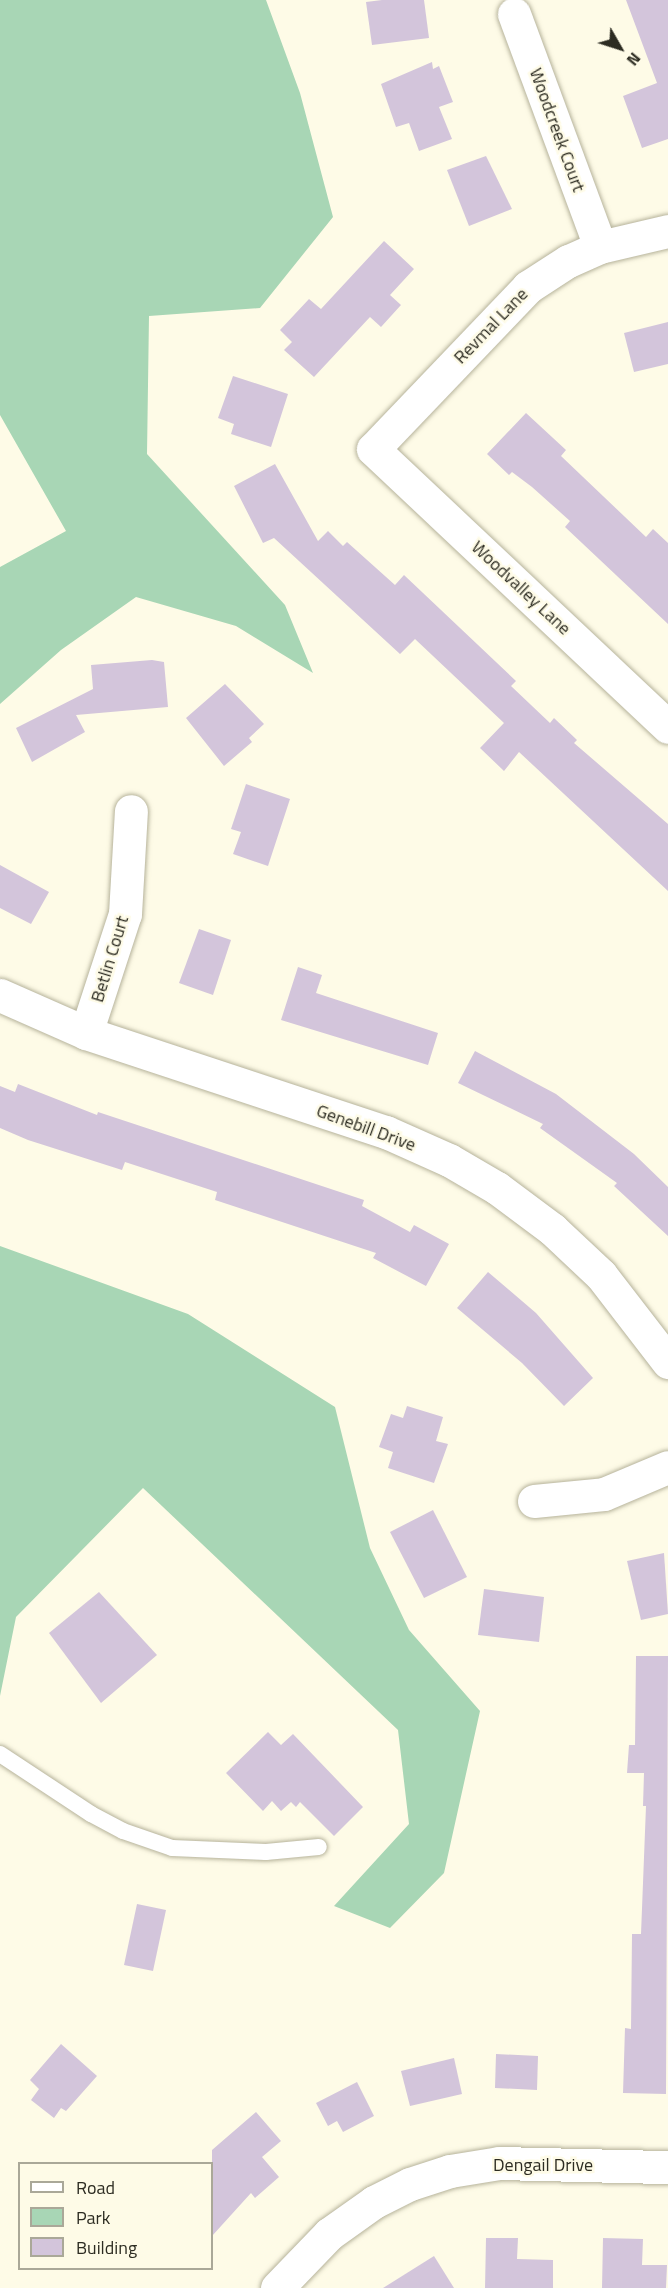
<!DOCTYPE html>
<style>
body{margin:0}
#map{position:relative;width:668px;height:2288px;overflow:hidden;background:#fefbe7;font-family:"Titillium Web",sans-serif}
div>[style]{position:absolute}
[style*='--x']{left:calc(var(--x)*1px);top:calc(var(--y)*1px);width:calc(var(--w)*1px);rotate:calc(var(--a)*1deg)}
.green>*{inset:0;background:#a8d6b5}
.building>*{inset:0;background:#d3c5db}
.roads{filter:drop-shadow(0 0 2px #b6b39b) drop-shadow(0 0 2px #b6b39b)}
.lane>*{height:16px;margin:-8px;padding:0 8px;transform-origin:8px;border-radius:8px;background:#fff}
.street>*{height:33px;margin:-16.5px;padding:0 16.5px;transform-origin:16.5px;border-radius:16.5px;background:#fff}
span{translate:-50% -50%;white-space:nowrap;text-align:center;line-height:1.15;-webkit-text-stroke:5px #fefbe7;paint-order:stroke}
.street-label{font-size:18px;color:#2d2c22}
.legend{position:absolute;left:18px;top:2162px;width:195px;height:108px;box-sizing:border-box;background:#fefbe7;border:2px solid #aaa898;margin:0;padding:8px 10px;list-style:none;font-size:18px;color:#2d2c22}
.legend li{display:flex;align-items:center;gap:12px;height:30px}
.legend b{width:30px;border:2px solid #aaa898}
.north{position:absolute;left:590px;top:18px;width:60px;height:60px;-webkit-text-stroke:4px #fefbe7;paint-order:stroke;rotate:129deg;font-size:16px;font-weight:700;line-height:24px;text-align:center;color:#2d2c22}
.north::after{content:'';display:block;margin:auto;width:21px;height:27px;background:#2d2c22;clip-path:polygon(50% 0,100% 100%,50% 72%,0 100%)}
</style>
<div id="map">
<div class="green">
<div style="clip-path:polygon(0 0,266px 0,300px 93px,333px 217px,260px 308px,149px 316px,147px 454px,285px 605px,313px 673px,236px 626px,136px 597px,61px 650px,0 704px,0 567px,66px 531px,0 415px)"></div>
<div style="clip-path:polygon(0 1246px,188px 1314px,335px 1407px,370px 1548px,409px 1630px,480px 1711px,444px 1873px,390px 1928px,334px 1906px,409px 1824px,398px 1730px,143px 1488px,16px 1617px,0 1696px)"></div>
</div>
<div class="building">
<div style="clip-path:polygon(382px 0,424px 0,429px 38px,372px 45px,366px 2px)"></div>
<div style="clip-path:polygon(626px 0,668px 0,668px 139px,642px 148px,623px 96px,657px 83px)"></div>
<div style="clip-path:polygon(432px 62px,433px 69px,439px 66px,453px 102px,439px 107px,452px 139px,419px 151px,409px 123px,396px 127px,381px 84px)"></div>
<div style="clip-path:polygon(486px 156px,512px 209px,469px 226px,447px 170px)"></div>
<div style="clip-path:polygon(384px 241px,414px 269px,390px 295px,401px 305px,381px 327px,370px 317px,314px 377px,284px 350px,292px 342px,280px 330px,309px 299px,321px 309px)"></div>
<div style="clip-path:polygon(668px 322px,668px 364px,634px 372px,624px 333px)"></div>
<div style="clip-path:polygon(233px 376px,288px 394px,271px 447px,231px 434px,234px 424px,218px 418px)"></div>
<div style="clip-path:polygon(526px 413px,566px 450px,561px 456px,646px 537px,653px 529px,668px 543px,668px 624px,565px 527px,570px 521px,532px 487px,512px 472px,509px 475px,487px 454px)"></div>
<div style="clip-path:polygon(275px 464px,318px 541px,328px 531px,343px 546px,347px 542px,395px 585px,404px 575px,516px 681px,511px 686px,550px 723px,554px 718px,577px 740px,574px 743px,668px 824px,668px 891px,519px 752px,504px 771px,480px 748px,504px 723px,415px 639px,400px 654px,274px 538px,263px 543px,234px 486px)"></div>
<div style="clip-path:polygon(152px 660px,164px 662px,168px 707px,76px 715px,85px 732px,32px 762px,16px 728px,93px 689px,91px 665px)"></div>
<div style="clip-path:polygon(225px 684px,264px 724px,249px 738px,252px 742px,224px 766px,186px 718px)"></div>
<div style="clip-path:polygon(246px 784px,290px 799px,268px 866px,233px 854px,241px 832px,231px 829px)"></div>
<div style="clip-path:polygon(0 865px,49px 892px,31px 924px,0 908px)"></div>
<div style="clip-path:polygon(199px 929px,231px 940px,213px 995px,179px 983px)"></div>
<div style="clip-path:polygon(298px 967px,322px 975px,316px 993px,438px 1033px,428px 1065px,281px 1020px)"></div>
<div style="clip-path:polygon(475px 1051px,556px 1094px,634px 1154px,668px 1187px,668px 1236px,614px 1186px,617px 1183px,540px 1128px,543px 1124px,458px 1083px)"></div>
<div style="clip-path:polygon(18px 1084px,97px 1115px,98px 1112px,364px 1200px,362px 1206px,410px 1232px,414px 1225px,449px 1244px,426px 1286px,373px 1258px,376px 1253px,215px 1200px,217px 1192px,125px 1162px,122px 1170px,28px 1140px,0 1128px,0 1086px,15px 1092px)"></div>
<div style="clip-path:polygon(488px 1272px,536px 1313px,593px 1378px,564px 1406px,522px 1363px,457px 1308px)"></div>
<div style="clip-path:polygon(407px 1406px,443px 1417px,436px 1441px,448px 1444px,434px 1483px,388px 1468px,393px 1452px,379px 1447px,391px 1414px,403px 1418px)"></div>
<div style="clip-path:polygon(433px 1510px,467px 1577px,424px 1598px,390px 1532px)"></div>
<div style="clip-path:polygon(664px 1553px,668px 1614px,641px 1620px,627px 1561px)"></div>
<div style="clip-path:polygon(484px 1589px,544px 1597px,539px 1642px,478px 1635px)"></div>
<div style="clip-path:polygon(99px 1592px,157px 1655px,101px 1703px,49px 1633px)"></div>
<div style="clip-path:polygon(636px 1656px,668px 1656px,666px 2094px,623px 2093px,625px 2028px,631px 2029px,632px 1934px,641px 1934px,646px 1806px,643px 1806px,644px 1773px,627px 1773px,629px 1745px,635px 1745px)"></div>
<div style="clip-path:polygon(268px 1732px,281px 1745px,293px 1734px,363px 1807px,334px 1836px,300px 1802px,296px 1807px,291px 1802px,281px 1811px,272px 1801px,263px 1811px,226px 1773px)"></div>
<div style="clip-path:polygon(137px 1904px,166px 1910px,153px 1971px,124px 1965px)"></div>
<div style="clip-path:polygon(61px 2044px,97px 2076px,66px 2111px,61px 2108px,54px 2118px,31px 2100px,39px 2089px,30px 2080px)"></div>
<div style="clip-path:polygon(496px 2054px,538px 2056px,537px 2090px,495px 2088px)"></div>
<div style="clip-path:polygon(454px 2058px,462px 2094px,410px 2106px,401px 2071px)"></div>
<div style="clip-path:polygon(357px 2082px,374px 2116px,343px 2132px,337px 2121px,328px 2126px,316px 2103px)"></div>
<div style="clip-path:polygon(256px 2112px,281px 2141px,262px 2157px,279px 2177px,255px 2198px,251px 2193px,212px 2236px,212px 2150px)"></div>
<div style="clip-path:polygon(486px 2238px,518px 2238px,517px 2259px,553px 2260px,553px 2288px,485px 2288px)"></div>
<div style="clip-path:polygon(603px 2238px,643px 2239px,642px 2265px,667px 2265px,666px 2288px,602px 2288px)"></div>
<div style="clip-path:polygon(434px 2256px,454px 2288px,383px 2288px)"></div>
</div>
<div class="roads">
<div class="lane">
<div style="--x:0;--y:1754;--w:109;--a:33.4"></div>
<div style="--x:91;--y:1814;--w:36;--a:28"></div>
<div style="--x:123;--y:1831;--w:52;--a:19.1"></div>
<div style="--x:172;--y:1848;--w:94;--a:2.4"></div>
<div style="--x:266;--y:1852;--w:53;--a:-5.4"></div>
</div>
<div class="street">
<div style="--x:514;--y:14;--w:248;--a:69.7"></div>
<div style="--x:668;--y:231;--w:70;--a:166.8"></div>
<div style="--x:600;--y:247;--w:35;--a:156"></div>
<div style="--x:568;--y:261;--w:48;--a:147"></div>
<div style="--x:528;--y:287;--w:224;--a:133.7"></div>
<div style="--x:373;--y:449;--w:405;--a:43.3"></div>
<div style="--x:0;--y:995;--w:94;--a:23.8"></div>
<div style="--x:86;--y:1033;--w:316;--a:18.3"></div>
<div style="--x:386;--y:1132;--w:69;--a:24"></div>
<div style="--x:449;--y:1160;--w:56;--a:30.3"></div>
<div style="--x:497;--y:1188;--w:69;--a:36.7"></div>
<div style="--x:552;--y:1229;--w:67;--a:43.2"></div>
<div style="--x:601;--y:1275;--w:110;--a:52.4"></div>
<div style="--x:86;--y:1033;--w:125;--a:-71.9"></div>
<div style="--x:125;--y:914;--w:103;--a:-86.7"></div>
<div style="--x:534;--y:1501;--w:70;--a:-5.7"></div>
<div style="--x:604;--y:1494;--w:69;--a:-22.9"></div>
<div style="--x:277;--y:2288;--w:75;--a:-46.1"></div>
<div style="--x:329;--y:2234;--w:55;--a:-35.4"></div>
<div style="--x:374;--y:2202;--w:40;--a:-26.6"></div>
<div style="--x:410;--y:2184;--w:42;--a:-18"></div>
<div style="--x:450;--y:2171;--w:50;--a:-9.3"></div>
<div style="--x:499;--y:2163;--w:169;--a:1.4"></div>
</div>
</div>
<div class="street-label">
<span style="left:557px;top:130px;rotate:70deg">Woodcreek Court</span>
<span style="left:491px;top:326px;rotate:-46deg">Revmal Lane</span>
<span style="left:521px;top:588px;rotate:43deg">Woodvalley Lane</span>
<span style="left:110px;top:959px;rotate:-73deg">Betlin Court</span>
<span style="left:366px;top:1128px;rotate:20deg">Genebill Drive</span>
<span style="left:543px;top:2165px">Dengail Drive</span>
</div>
<ul class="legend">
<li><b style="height:8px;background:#fff"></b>Road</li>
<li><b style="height:16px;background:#a8d6b5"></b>Park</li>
<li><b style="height:16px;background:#d3c5db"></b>Building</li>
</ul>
<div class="north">N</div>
</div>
